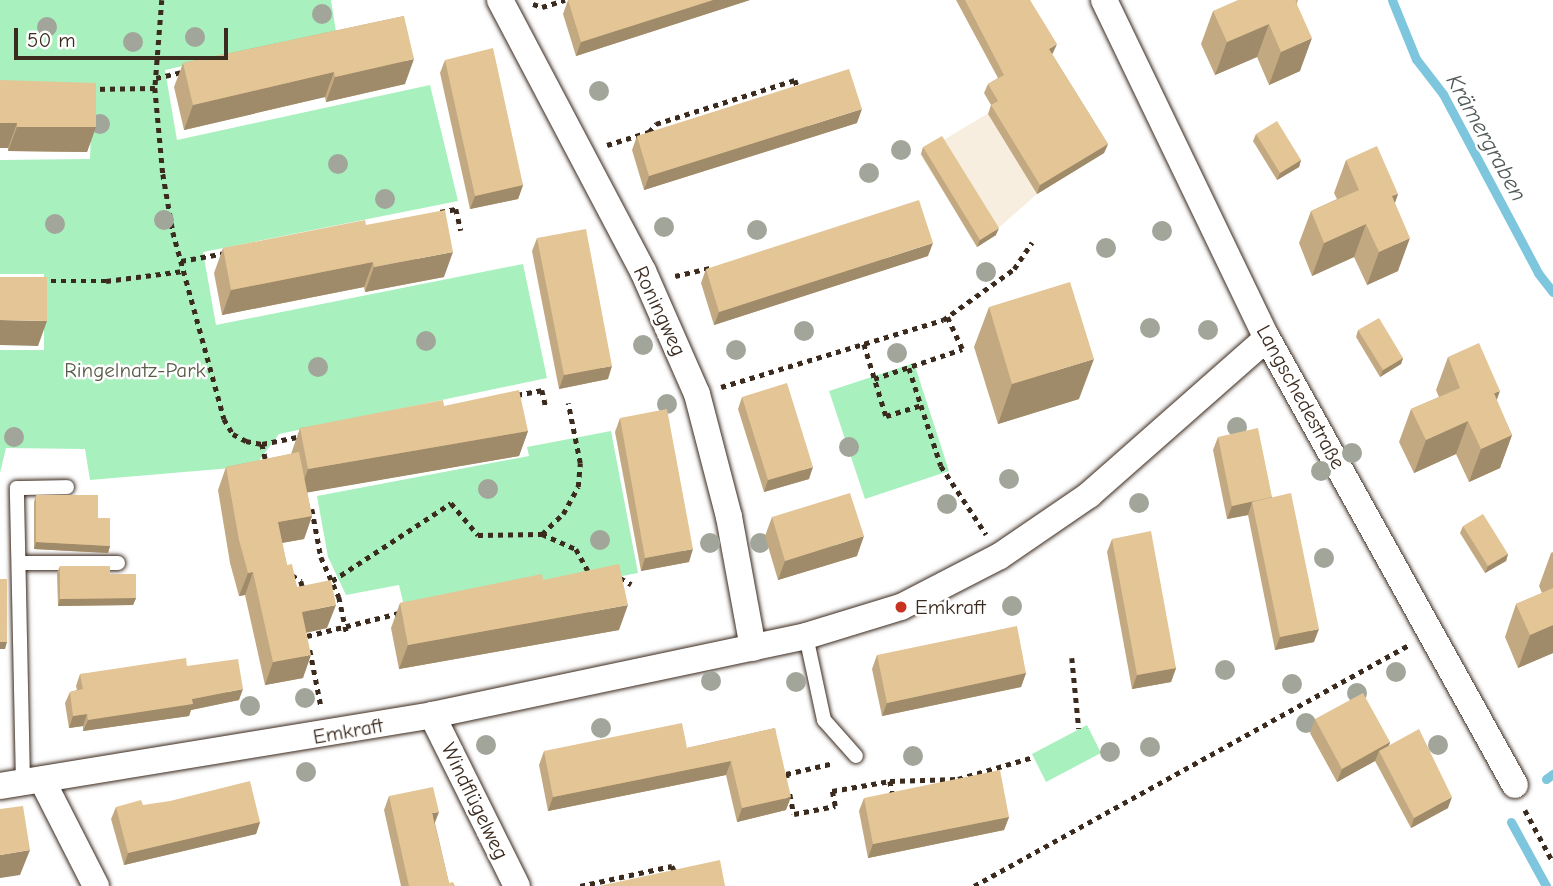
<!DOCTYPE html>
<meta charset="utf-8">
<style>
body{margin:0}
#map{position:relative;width:1553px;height:886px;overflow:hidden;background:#fff;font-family:"Comic Neue",sans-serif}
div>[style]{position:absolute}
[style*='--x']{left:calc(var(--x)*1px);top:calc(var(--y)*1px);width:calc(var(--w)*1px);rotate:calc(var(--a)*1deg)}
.built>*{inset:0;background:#f7eee0}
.green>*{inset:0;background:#a8f1be}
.stream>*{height:9px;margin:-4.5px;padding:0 4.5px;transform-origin:4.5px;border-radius:4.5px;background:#7dc6dd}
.path>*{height:4.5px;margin-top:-2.25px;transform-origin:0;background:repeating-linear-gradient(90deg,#3b2a1e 0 5px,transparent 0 10px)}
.roads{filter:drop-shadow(0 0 2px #3b2a1e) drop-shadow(0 0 2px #3b2a1e)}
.lane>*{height:14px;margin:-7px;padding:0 7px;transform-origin:7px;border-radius:7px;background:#fff}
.street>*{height:26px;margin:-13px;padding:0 13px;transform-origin:13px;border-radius:13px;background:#fff}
.trees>*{width:20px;height:20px;margin:-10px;border-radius:50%;background:#a2a599}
.wall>*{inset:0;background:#c3a981}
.shaded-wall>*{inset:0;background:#9f8a69}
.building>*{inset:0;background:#e3c596}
.dots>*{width:19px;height:19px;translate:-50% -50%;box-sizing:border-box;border:4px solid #fff;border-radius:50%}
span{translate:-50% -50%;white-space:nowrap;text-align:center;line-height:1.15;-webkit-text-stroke:5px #fff;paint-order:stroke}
.street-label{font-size:21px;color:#3b2a1e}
.park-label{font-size:21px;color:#565c46}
.poi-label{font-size:21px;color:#3b2a1e}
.left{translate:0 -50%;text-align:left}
.water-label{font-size:23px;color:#4f5957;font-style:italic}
.scale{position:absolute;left:14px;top:28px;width:214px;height:32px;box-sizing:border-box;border:4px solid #3b2a1e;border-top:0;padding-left:9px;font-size:21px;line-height:24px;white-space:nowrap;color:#3b2a1e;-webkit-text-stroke:5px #fff;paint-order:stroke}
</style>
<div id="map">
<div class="built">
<div style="clip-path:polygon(1054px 74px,1104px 153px,1037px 194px,977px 247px,920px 154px)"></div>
</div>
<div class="green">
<div style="clip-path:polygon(0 0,331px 0,336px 32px,165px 70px,177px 140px,430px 85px,458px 201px,203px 252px,216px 325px,523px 264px,547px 378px,279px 434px,255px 466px,90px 480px,85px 449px,6px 448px,0 473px,0 350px,44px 350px,44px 274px,0 274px,0 160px,90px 159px,92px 98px,0 97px)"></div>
<div style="clip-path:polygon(914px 363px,949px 471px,865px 499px,829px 391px)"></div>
<div style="clip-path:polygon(611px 431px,638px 573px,622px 576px,612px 569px,404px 606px,399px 585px,346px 595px,328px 557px,317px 496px,529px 456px,527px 447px)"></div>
<div style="clip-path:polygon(1087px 725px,1101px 753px,1046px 782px,1032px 754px)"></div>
</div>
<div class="stream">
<div style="--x:1392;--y:0;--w:64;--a:67.9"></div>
<div style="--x:1416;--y:59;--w:44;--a:52.4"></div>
<div style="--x:1443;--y:94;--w:203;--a:62"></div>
<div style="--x:1538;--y:273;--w:24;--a:52"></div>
<div style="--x:1546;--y:779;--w:9;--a:-36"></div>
<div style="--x:1511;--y:822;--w:73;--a:61.3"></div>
</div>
<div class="path">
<div style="--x:162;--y:0;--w:88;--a:94.5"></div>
<div style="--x:155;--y:88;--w:86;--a:84.7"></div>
<div style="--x:163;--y:174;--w:59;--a:80.2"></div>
<div style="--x:173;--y:232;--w:194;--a:74.7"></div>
<div style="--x:224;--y:419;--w:17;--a:59"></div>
<div style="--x:233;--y:434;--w:15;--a:28"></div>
<div style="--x:246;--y:441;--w:16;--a:11"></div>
<div style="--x:262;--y:444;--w:41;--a:-11.3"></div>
<div style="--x:533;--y:4;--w:9;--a:18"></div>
<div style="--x:542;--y:7;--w:24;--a:-17"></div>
<div style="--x:156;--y:78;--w:27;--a:-13"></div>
<div style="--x:90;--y:89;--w:65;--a:-0.9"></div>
<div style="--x:607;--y:145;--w:44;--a:-17.2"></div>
<div style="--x:649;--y:132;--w:11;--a:-49"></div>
<div style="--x:656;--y:124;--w:146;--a:-17.6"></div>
<div style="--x:795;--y:80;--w:12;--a:70"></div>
<div style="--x:440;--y:212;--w:16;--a:-11"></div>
<div style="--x:456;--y:209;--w:22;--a:77"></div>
<div style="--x:181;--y:261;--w:45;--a:-10.3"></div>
<div style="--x:675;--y:276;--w:36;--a:-13"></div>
<div style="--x:41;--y:281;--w:65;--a:0"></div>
<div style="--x:106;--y:281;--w:78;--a:-7.4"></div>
<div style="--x:864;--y:344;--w:75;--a:73"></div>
<div style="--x:886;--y:416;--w:37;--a:-17"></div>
<div style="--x:921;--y:405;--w:64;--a:71.8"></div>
<div style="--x:941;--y:466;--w:82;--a:56.5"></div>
<div style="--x:909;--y:368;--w:39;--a:72"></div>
<div style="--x:874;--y:379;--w:93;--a:-18.8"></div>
<div style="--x:962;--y:349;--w:35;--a:-115"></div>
<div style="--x:721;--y:387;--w:232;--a:-16.8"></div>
<div style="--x:943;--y:320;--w:87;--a:-35.7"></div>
<div style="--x:1014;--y:269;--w:32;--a:-56"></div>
<div style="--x:517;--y:395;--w:25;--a:-11"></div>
<div style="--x:542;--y:390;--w:18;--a:77"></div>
<div style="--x:262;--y:444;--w:18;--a:77"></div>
<div style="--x:312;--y:509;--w:49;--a:79.4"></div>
<div style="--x:321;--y:557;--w:44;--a:65.8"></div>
<div style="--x:339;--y:597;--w:38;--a:78"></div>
<div style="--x:542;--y:534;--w:29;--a:-44"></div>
<div style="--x:563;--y:514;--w:31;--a:-61"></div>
<div style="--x:578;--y:487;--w:24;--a:-85"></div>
<div style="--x:580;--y:463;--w:61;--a:-101.3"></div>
<div style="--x:292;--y:575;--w:11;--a:34"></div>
<div style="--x:301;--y:581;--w:8;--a:76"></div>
<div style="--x:620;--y:578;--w:13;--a:29"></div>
<div style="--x:332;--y:581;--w:142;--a:-33.2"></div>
<div style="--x:451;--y:503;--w:42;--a:49.8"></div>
<div style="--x:478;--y:535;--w:64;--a:-0.9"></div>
<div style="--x:542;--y:534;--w:37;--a:24"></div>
<div style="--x:576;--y:549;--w:29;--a:61"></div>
<div style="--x:307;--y:636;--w:95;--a:-14"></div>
<div style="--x:310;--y:650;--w:57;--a:78.9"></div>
<div style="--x:1072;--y:658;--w:71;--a:84.4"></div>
<div style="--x:787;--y:778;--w:4;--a:-104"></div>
<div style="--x:786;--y:774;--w:49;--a:-12.9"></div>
<div style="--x:890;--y:781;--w:16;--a:79"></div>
<div style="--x:790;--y:794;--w:20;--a:79"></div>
<div style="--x:794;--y:814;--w:42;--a:-11"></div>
<div style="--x:835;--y:806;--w:15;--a:-101"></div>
<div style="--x:832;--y:791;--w:59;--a:-9.8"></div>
<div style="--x:890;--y:781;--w:68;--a:-1.7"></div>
<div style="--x:958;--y:779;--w:78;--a:-16.3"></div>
<div style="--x:1525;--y:810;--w:59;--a:61.7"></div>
<div style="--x:580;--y:886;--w:94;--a:-12.3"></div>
<div style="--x:672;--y:866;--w:7;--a:63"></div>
<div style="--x:974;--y:886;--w:497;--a:-29"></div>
</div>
<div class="roads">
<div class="lane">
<div style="--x:19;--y:563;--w:99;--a:0"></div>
<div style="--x:806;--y:636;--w:86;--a:77.9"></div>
<div style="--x:824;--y:720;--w:48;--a:48.4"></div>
<div style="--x:23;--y:783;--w:295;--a:-91.2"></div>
<div style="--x:17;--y:488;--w:50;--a:-1.1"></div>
</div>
<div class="street">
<div style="--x:500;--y:0;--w:306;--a:62.2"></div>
<div style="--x:643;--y:271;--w:134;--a:66.3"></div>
<div style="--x:697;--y:394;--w:127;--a:75.4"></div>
<div style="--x:729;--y:517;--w:133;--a:79.6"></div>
<div style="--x:1104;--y:0;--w:375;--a:64.3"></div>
<div style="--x:1267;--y:338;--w:511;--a:60.98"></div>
<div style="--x:432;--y:715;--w:191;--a:63.6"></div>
<div style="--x:42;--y:780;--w:119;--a:63"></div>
<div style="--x:0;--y:786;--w:438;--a:-9.3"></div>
<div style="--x:432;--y:715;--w:382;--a:-11.9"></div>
<div style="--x:806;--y:636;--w:99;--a:-17"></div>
<div style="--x:901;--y:607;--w:111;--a:-27.3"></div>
<div style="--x:1000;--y:556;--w:108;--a:-34.4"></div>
<div style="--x:1089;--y:495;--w:237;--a:-41.4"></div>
</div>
</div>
<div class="trees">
<div style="left:322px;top:14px"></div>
<div style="left:47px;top:27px"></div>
<div style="left:195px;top:37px"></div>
<div style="left:133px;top:42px"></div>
<div style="left:599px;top:91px"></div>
<div style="left:100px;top:124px"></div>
<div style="left:901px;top:150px"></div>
<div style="left:338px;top:164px"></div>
<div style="left:869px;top:173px"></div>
<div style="left:385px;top:199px"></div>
<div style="left:164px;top:220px"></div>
<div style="left:55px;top:224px"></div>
<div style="left:664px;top:227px"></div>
<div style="left:757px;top:230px"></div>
<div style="left:1162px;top:231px"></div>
<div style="left:1106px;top:248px"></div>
<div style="left:986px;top:272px"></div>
<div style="left:1150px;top:328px"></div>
<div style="left:1208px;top:330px"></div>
<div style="left:804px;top:331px"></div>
<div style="left:426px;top:341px"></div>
<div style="left:643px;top:345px"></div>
<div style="left:736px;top:350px"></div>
<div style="left:897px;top:353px"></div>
<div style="left:318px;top:367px"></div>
<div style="left:667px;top:404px"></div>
<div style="left:1237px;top:427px"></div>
<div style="left:14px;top:437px"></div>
<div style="left:849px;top:447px"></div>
<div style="left:1352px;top:453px"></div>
<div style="left:1321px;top:471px"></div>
<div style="left:1009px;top:479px"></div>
<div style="left:488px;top:489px"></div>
<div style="left:1139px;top:503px"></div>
<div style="left:947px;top:504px"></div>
<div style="left:600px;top:540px"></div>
<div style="left:710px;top:543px"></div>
<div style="left:760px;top:543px"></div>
<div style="left:1324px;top:558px"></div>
<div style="left:1012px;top:606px"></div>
<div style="left:1225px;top:670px"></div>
<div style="left:1396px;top:672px"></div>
<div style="left:711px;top:681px"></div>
<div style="left:796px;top:682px"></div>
<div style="left:1292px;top:684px"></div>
<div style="left:1357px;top:693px"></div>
<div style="left:305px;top:698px"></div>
<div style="left:250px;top:706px"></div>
<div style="left:1306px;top:723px"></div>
<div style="left:601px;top:728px"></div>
<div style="left:486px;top:745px"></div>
<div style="left:1438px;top:745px"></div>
<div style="left:1150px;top:747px"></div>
<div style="left:1110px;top:752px"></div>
<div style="left:913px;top:756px"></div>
<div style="left:306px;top:772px"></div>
</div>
<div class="wall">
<div style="clip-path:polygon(568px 0,750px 0,576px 56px,563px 14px)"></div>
<div style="clip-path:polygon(956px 0,1030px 0,1053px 53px,1052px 54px,1108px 144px,1104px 153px,1037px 194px,988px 114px,991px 105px,984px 93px,988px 84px,998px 78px)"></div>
<div style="clip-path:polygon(1298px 0,1297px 3px,1300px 71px,1269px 85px,1257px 57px,1215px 75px,1201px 44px,1213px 11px)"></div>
<div style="clip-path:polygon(404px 16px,405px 84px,326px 102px,325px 97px,184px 130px,174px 87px,183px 63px)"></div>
<div style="clip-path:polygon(445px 60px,523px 185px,518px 199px,470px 209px,440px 73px)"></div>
<div style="clip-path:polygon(0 80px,96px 127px,87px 152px,8px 151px,8px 148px,0 148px)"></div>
<div style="clip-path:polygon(857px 123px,644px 190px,632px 150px,637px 136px)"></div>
<div style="clip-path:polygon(1256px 134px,1301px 160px,1299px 167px,1277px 180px,1253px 141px)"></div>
<div style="clip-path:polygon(923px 147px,996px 235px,977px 247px,921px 154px)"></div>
<div style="clip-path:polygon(1346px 160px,1398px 194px,1395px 203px,1398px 271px,1367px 285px,1354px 257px,1312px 276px,1299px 243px,1311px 211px,1337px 199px,1334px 193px)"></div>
<div style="clip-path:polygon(366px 225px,444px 277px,365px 292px,364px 287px,222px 315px,214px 273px,223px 248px)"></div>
<div style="clip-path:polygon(537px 238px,608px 379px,559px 389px,532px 251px)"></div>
<div style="clip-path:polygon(928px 256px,714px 325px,701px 283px,706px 269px)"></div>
<div style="clip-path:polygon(989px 307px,1079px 399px,998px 424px,974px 347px)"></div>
<div style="clip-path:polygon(1358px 330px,1403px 358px,1401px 364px,1380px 377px,1356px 337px)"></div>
<div style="clip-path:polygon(1448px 357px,1496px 400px,1512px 435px,1500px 468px,1469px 482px,1456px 454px,1414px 473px,1399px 442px,1411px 409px,1439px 397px,1436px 390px)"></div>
<div style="clip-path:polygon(742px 397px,809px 479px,764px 492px,738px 409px)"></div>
<div style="clip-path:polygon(444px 406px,528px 431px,519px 456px,307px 492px,312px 516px,304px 539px,282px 543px,287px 565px,297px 587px,327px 628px,306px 633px,303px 678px,265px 685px,245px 595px,239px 596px,230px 563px,218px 490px,226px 467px,291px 454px,300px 428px)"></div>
<div style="clip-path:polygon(620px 418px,689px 562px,641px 571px,615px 432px)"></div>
<div style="clip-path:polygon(1218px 437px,1272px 497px,1314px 642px,1275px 650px,1248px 515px,1227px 519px,1213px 450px)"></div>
<div style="clip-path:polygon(36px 495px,98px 518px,110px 546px,108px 553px,34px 549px,34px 502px)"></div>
<div style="clip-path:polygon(772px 517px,857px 556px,778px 580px,765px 536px)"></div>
<div style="clip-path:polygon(1463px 526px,1508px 554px,1506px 561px,1485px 573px,1460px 533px)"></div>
<div style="clip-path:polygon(1112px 539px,1176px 668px,1171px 682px,1132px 689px,1107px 552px)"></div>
<div style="clip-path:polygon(1553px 552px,1553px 653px,1518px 668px,1505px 637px,1516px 604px,1542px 593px,1539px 586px,1551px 553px)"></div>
<div style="clip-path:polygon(60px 566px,110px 574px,136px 598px,133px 605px,58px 606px,57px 573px)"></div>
<div style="clip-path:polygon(543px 580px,619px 630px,399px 669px,391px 628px,400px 603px)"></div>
<div style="clip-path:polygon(877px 655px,1026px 673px,1021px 687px,882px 716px,872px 669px)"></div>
<div style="clip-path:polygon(187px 666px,239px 700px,191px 710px,189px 716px,83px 731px,83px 726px,69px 728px,65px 703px,70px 692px,77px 690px,76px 686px,80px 674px)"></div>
<div style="clip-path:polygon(1315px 719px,1390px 742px,1389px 746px,1448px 808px,1411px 828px,1375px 761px,1337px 782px,1310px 733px)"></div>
<div style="clip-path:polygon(775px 728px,786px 810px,737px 822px,726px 775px,548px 811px,539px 765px,544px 751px,687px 748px)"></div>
<div style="clip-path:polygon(389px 796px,435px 823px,449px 883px,455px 886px,401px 886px,384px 810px)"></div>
<div style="clip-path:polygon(864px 798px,1009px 817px,1004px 830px,868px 858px,859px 811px)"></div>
<div style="clip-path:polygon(143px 805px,260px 822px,256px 834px,124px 865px,111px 819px,116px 807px)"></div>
</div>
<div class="shaded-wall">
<div style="clip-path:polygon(713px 0,750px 0,576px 56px,581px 42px)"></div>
<div style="clip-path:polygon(1269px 24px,1257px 57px,1215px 75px,1227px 42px)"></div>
<div style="clip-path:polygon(1312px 38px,1300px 71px,1269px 85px,1281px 52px)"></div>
<div style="clip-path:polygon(1057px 44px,1053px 53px,1045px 58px,1049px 49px)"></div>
<div style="clip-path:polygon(414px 59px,405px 84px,326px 102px,335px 77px)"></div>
<div style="clip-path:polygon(334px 72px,325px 97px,184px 130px,193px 105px)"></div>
<div style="clip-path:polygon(862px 109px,857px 123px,644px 190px,649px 176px)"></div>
<div style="clip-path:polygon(0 123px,17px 123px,8px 148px,0 148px)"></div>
<div style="clip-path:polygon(17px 127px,96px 127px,87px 152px,8px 151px)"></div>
<div style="clip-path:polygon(1108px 144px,1104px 153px,1037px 194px,1040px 185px)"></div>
<div style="clip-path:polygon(1301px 160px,1299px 167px,1277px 180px,1280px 173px)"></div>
<div style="clip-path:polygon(523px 185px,518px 199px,470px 209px,475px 196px)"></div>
<div style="clip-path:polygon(1398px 194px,1386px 227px,1392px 196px)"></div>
<div style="clip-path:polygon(1366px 224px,1354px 257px,1312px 276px,1324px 243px)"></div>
<div style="clip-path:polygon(999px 228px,996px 235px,977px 247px,980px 240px)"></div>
<div style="clip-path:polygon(1410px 238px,1398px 271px,1367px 285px,1379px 252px)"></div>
<div style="clip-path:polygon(933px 243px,928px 256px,714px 325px,719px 312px)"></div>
<div style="clip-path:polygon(453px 252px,444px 277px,365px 292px,374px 267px)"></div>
<div style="clip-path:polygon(373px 262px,364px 287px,222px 315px,231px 290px)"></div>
<div style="clip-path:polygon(0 320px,47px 321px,38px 346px,0 345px)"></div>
<div style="clip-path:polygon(1403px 358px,1401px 364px,1380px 377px,1383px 370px)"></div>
<div style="clip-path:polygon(1094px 359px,1079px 399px,998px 424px,1012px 384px)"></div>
<div style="clip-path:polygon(612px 366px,608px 379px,559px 389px,564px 375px)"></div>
<div style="clip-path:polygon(1500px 391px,1488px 424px,1494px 393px)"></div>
<div style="clip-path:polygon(1468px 421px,1456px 454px,1414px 473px,1426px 440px)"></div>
<div style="clip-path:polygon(528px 431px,519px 456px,299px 494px,308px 469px)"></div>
<div style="clip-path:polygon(1512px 435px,1500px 468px,1469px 482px,1481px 449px)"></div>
<div style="clip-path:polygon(813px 467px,809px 479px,764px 492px,768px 480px)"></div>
<div style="clip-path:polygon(1272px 497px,1252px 502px,1248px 515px,1227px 519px,1232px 506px)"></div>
<div style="clip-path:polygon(312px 516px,304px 539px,270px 545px,278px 522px)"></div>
<div style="clip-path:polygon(864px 536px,857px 556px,778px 580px,785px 561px)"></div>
<div style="clip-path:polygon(36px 542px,110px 546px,108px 553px,34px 549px)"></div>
<div style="clip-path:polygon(693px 549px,689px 562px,641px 571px,645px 558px)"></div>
<div style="clip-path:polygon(1508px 554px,1506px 561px,1485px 573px,1488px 566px)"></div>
<div style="clip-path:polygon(253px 572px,245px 595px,239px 596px,248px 573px)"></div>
<div style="clip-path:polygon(136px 598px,133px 605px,58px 606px,60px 599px)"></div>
<div style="clip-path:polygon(336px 605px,327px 628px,294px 635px,302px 612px)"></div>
<div style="clip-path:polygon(628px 605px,619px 630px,399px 669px,408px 645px)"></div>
<div style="clip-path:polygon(1553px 625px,1553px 653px,1518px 668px,1530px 635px)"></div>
<div style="clip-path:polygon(1319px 629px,1314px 642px,1275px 650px,1280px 637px)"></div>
<div style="clip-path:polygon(0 642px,7px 642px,5px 649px,0 649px)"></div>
<div style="clip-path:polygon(311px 655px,303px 678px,265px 685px,273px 662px)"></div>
<div style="clip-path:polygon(1176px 668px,1171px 682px,1132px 689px,1137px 675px)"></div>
<div style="clip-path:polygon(1026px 673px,1021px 687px,882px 716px,887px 703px)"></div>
<div style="clip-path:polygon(243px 689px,239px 700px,191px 710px,189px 716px,83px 731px,88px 720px)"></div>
<div style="clip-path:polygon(87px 714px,83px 726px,69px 728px,73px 716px)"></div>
<div style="clip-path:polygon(1390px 742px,1385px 756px,1379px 751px,1375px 761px,1337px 782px,1342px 769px)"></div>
<div style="clip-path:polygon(731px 761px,726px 775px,548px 811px,553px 797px)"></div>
<div style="clip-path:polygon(791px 797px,786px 810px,737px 822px,742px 808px)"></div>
<div style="clip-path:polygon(1452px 797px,1448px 808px,1411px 828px,1414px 818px)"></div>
<div style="clip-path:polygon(439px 812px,434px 825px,432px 813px)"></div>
<div style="clip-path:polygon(1009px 817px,1004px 830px,868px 858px,873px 844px)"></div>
<div style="clip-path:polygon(260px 822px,256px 834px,124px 865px,128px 853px)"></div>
<div style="clip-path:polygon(30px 850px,20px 875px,0 878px,0 855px)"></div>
</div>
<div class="building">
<div style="clip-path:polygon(568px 0,713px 0,581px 42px)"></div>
<div style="clip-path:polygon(965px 0,1030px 0,1057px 44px,1049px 49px,1108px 144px,1040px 185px,991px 105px,998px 101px,988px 84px,1004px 75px)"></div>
<div style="clip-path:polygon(1238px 0,1295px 0,1312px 38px,1281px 52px,1269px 24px,1227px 42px,1213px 11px)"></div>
<div style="clip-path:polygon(404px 16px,414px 59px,335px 77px,334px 72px,193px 105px,183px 63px)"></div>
<div style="clip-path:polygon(493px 48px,523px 185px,475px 196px,445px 60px)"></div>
<div style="clip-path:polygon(849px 69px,862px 109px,649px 176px,637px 136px)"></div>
<div style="clip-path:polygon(0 80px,96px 83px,96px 127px,17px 127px,17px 123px,0 123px)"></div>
<div style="clip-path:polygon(1277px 121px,1301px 160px,1280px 173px,1256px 134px)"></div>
<div style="clip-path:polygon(942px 136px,999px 228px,980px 240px,923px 147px)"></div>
<div style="clip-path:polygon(1377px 146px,1398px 194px,1392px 196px,1410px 238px,1379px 252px,1366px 224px,1324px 243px,1311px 211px,1359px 190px,1346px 160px)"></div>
<div style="clip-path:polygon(919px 200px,933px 243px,719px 312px,706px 269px)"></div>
<div style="clip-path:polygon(445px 210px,453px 252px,374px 267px,373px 262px,231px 290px,223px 248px,365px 220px,366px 225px)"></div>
<div style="clip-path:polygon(586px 229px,612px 366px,564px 375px,537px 238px)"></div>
<div style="clip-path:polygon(0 277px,47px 277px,47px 321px,0 320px)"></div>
<div style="clip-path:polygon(1070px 282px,1094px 359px,1012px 384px,989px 307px)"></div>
<div style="clip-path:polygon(1379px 318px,1403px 358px,1383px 370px,1358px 330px)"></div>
<div style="clip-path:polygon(1479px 343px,1500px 391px,1494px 393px,1512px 435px,1481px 449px,1468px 421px,1426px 440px,1411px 409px,1460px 388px,1448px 357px)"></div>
<div style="clip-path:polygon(787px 383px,813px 467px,768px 480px,742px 397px)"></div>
<div style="clip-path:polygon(519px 390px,528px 431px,308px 469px,300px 428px,443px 400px,444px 406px)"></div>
<div style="clip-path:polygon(667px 409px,693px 549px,645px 558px,620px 418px)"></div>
<div style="clip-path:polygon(1258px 428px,1272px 497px,1232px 506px,1218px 437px)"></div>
<div style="clip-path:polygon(299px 452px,312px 516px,278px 522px,287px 565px,292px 564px,297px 587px,331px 580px,336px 605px,302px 612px,311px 655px,273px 662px,253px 572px,248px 573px,239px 540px,226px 467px)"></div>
<div style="clip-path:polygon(850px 493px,864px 536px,785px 561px,772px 517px)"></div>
<div style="clip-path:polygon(1291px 493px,1319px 629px,1280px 637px,1252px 502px)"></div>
<div style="clip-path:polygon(36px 495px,98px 495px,98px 518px,110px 518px,110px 546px,36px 542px)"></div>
<div style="clip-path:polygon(1483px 514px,1508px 554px,1488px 566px,1463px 526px)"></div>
<div style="clip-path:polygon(1151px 531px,1176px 668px,1137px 675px,1112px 539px)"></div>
<div style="clip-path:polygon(619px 564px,628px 605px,408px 645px,400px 603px,542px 574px,543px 580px)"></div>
<div style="clip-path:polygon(60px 566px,110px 566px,110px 574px,136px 574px,136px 598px,60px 599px)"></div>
<div style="clip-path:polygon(0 579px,7px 579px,7px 642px,0 642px)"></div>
<div style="clip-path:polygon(1553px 588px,1553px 625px,1530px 635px,1516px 604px)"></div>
<div style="clip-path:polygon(1017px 626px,1026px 673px,887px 703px,877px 655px)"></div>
<div style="clip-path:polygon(186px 658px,187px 666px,238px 659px,243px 689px,192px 699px,193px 704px,88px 720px,87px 714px,73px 716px,70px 692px,83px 689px,80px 674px)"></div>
<div style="clip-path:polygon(1363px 693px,1390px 742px,1342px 769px,1315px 719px)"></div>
<div style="clip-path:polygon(682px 723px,687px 748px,775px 728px,791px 797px,742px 808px,731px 761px,553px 797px,544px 751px)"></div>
<div style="clip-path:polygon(1419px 729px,1452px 797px,1414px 818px,1379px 751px)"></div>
<div style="clip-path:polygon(1000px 770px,1009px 817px,873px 844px,864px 798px)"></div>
<div style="clip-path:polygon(250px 781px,260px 822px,128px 853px,116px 807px,141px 800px,143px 805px,170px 801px)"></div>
<div style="clip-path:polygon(433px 787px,439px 812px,432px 813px,449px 883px,453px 882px,455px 886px,409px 886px,389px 796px)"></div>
<div style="clip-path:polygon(23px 806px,30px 850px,0 855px,0 809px)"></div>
<div style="clip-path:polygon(720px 860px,725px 886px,599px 886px)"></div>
</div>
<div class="dots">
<div style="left:901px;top:607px;background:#c8321e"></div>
</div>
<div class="street-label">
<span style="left:660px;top:311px;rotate:65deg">Roningweg</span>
<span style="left:1301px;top:397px;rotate:61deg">Langschedestraße</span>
<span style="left:348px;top:731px;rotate:-10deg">Emkraft</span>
<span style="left:475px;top:801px;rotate:64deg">Windflügelweg</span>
</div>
<div class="park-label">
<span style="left:135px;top:370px">Ringelnatz-Park</span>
</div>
<div class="poi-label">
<span class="left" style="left:915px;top:607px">Emkraft</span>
</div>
<div class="water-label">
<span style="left:1486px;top:138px;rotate:61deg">Krämergraben</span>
</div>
<div class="scale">50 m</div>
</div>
